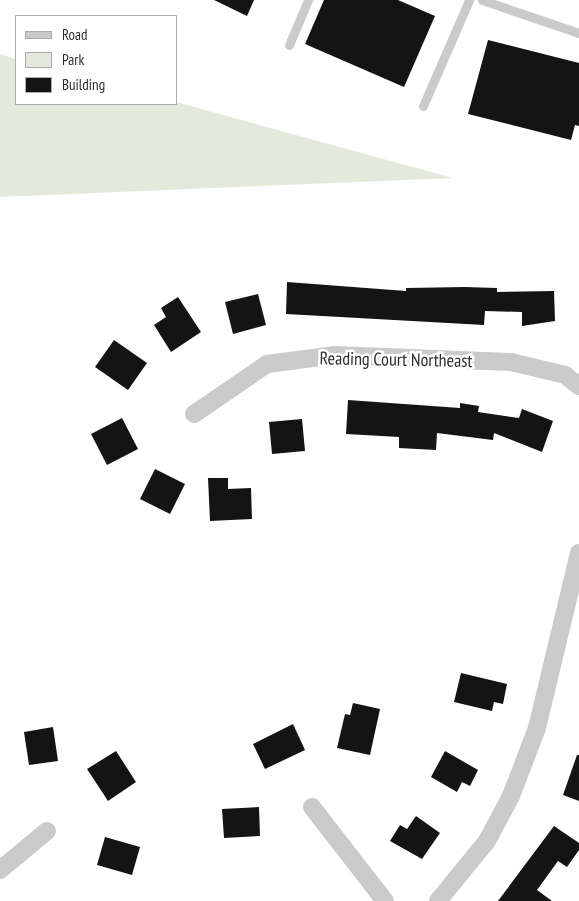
<!DOCTYPE html>
<style>
body{margin:0}
#map{position:relative;width:579px;height:901px;overflow:hidden;background:#fff;font-family:"PT Sans Narrow",sans-serif}
div>[style]{position:absolute}
[style*='--x']{left:calc(var(--x)*1px);top:calc(var(--y)*1px);width:calc(var(--w)*1px);rotate:calc(var(--a)*1deg)}
.green>*{inset:0;background:#e4eadb}
.building>*{inset:0;background:#141414}
.service>*{height:9px;margin:-4.5px;padding:0 4.5px;transform-origin:4.5px;border-radius:4.5px;background:#cacaca}
.minor>*{height:18px;margin:-9px;padding:0 9px;transform-origin:9px;border-radius:9px;background:#cacaca}
span{translate:-50% -50%;white-space:nowrap;text-align:center;line-height:1.15;-webkit-text-stroke:5px #fff;paint-order:stroke}
.street-label{font-size:18px;color:#2d2d2d}
.legend{position:absolute;left:15px;top:15px;width:162px;height:90px;box-sizing:border-box;background:#fff;border:1px solid #ababab;margin:0;padding:6px 9px;list-style:none;font-size:15px;color:#2d2d2d}
.legend li{display:flex;align-items:center;gap:10px;height:25px}
.legend b{width:25px;border:1px solid #ababab}
</style>
<div id="map">
<div class="green">
<div style="clip-path:polygon(0 54px,16px 59px,16px 104px,176px 102px,453px 178px,0 197px)"></div>
</div>
<div class="building">
<div style="clip-path:polygon(214px 0,254px 0,247px 16px)"></div>
<div style="clip-path:polygon(324px 0,398px 0,435px 16px,404px 87px,305px 44px)"></div>
<div style="clip-path:polygon(488px 40px,579px 63px,579px 126px,575px 125px,571px 140px,468px 114px)"></div>
<div style="clip-path:polygon(287px 282px,406px 291px,406px 288px,465px 287px,497px 288px,497px 292px,554px 291px,555px 321px,522px 326px,522px 312px,485px 311px,484px 325px,286px 314px)"></div>
<div style="clip-path:polygon(258px 294px,266px 325px,233px 334px,225px 302px)"></div>
<div style="clip-path:polygon(178px 297px,201px 332px,171px 352px,154px 325px,166px 317px,161px 308px)"></div>
<div style="clip-path:polygon(114px 340px,147px 363px,128px 390px,95px 367px)"></div>
<div style="clip-path:polygon(348px 400px,460px 408px,460px 403px,479px 406px,478px 412px,519px 418px,522px 409px,553px 421px,542px 452px,494px 433px,493px 440px,437px 433px,436px 450px,399px 448px,399px 437px,346px 434px)"></div>
<div style="clip-path:polygon(122px 418px,138px 449px,107px 465px,91px 434px)"></div>
<div style="clip-path:polygon(302px 419px,305px 451px,272px 454px,269px 422px)"></div>
<div style="clip-path:polygon(155px 469px,185px 484px,170px 514px,140px 499px)"></div>
<div style="clip-path:polygon(208px 478px,228px 478px,228px 489px,251px 488px,252px 519px,210px 521px)"></div>
<div style="clip-path:polygon(461px 673px,507px 684px,503px 704px,494px 702px,492px 711px,454px 702px)"></div>
<div style="clip-path:polygon(353px 703px,380px 709px,370px 755px,337px 748px,345px 714px,350px 715px)"></div>
<div style="clip-path:polygon(293px 724px,305px 750px,265px 769px,253px 744px)"></div>
<div style="clip-path:polygon(53px 727px,58px 761px,29px 765px,24px 732px)"></div>
<div style="clip-path:polygon(116px 751px,136px 782px,108px 801px,87px 769px)"></div>
<div style="clip-path:polygon(445px 751px,478px 770px,470px 786px,462px 782px,457px 792px,431px 777px)"></div>
<div style="clip-path:polygon(577px 755px,579px 755px,579px 801px,563px 795px)"></div>
<div style="clip-path:polygon(259px 807px,260px 836px,224px 838px,222px 809px)"></div>
<div style="clip-path:polygon(416px 816px,440px 833px,422px 859px,390px 841px,400px 825px,407px 829px)"></div>
<div style="clip-path:polygon(554px 826px,579px 843px,579px 850px,567px 867px,558px 861px,537px 890px,552px 901px,498px 901px)"></div>
<div style="clip-path:polygon(105px 837px,140px 847px,132px 875px,97px 865px)"></div>
</div>
<div class="service">
<div style="--x:482;--y:0;--w:102;--a:18.8"></div>
<div style="--x:289;--y:45;--w:49;--a:-67.1"></div>
<div style="--x:423;--y:106;--w:116;--a:-66.5"></div>
</div>
<div class="minor">
<div style="--x:194;--y:414;--w:88;--a:-34.4"></div>
<div style="--x:267;--y:364;--w:69;--a:-7.5"></div>
<div style="--x:335;--y:355;--w:176;--a:2.3"></div>
<div style="--x:511;--y:362;--w:56;--a:13.5"></div>
<div style="--x:565;--y:375;--w:18;--a:38"></div>
<div style="--x:312;--y:807;--w:119;--a:52.2"></div>
<div style="--x:0;--y:870;--w:61;--a:-39.7"></div>
<div style="--x:438;--y:901;--w:77;--a:-50.8"></div>
<div style="--x:487;--y:841;--w:51;--a:-61.9"></div>
<div style="--x:511;--y:796;--w:73;--a:-69.1"></div>
<div style="--x:537;--y:728;--w:180;--a:-76.5"></div>
</div>
<div class="street-label">
<span style="left:396px;top:360px;rotate:1deg">Reading Court Northeast</span>
</div>
<ul class="legend">
<li><b style="height:6px;background:#cacaca"></b>Road</li>
<li><b style="height:14px;background:#e4eadb"></b>Park</li>
<li><b style="height:14px;background:#141414"></b>Building</li>
</ul>
</div>
